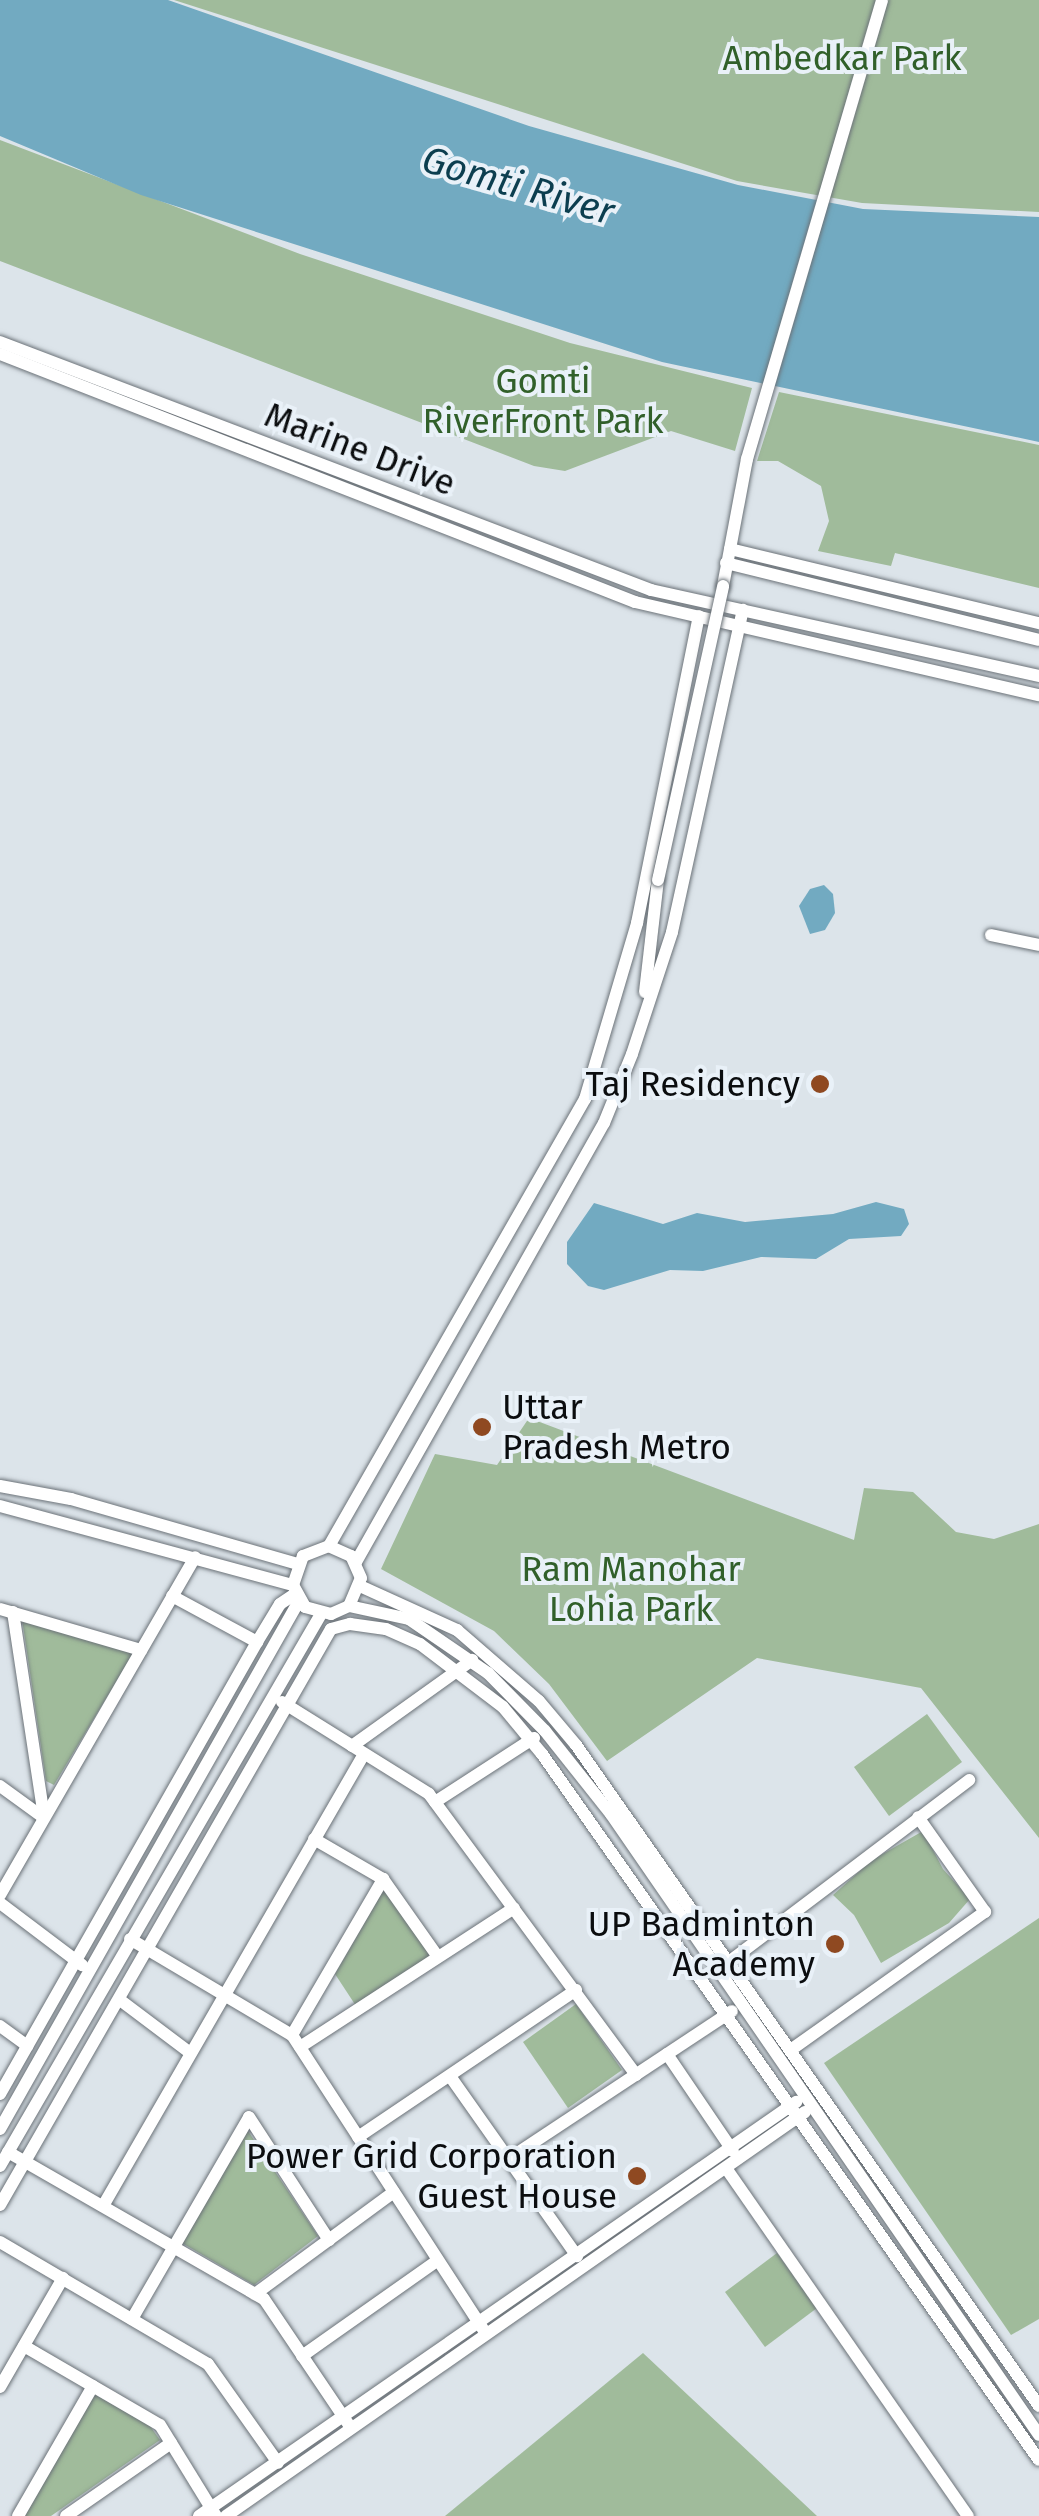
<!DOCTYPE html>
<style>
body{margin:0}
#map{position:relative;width:1039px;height:2516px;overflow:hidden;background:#dce4ea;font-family:"Fira Sans",sans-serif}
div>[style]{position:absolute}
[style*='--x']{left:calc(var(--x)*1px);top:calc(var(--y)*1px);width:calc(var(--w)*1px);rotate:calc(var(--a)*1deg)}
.green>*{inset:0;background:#a0bb9b}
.water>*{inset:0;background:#72aac1}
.roads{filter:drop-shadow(0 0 2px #6b7278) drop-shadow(0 0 2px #6b7278)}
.minor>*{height:12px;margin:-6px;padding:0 6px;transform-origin:6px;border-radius:6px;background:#fff}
.bridges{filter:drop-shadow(0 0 2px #6b7278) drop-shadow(0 0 2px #6b7278)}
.minor-bridge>*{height:12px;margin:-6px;padding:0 6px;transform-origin:6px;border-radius:6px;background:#fff}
.dots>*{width:28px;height:28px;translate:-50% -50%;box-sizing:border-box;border:5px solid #e9f1f8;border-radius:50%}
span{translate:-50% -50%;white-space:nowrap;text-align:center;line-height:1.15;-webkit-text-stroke:8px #e9f1f8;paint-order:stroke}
.park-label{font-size:35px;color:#31602a}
.street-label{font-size:35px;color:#0b0d0f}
.poi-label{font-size:35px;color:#0b0d0f}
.right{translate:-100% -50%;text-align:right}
.left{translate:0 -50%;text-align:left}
.water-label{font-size:38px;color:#0c3e4f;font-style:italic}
</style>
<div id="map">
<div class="green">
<div style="clip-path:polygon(174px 0,1039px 0,1039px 212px,862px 203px,737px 181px)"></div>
<div style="clip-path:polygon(0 140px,300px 254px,570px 343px,752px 388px,735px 451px,671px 431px,565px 471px,534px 466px,0 261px)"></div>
<div style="clip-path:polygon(779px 392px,1039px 445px,1039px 588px,895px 553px,891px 566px,818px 551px,829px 521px,821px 486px,778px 461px,757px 461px)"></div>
<div style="clip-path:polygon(529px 1418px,854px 1540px,864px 1488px,913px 1492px,956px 1532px,994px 1539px,1039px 1524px,1039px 1838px,921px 1688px,757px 1658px,607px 1761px,549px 1684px,494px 1631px,381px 1569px,435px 1454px,497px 1465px)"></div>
<div style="clip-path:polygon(22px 1619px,134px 1652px,54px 1785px,46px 1781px)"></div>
<div style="clip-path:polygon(927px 1714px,962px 1762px,889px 1816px,854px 1767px)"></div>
<div style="clip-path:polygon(923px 1831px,943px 1869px,970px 1899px,949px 1923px,881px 1963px,854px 1915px,833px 1895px,872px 1860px)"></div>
<div style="clip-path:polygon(384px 1889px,431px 1956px,356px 2006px,335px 1974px)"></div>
<div style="clip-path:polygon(1039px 1918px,1039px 2319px,1011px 2335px,824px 2063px)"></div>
<div style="clip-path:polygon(576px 2004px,622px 2070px,568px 2108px,523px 2042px)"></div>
<div style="clip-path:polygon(248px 2131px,318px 2236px,254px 2285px,182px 2243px)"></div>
<div style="clip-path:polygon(777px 2253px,817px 2308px,765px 2347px,725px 2292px)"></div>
<div style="clip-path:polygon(643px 2353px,817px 2516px,445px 2516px)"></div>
<div style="clip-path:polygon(94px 2394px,150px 2426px,160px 2440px,51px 2516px,25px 2516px)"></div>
</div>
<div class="water">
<div style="clip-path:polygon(0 0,168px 0,529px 126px,738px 185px,863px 209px,1039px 217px,1039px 442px,662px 362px,141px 195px,0 136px)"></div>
<div style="clip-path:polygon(824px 885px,833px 894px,835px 913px,825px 930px,810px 934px,799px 906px,810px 889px)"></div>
<div style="clip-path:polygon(876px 1202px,904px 1209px,909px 1224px,901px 1236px,849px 1239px,816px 1259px,761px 1257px,703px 1271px,670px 1270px,604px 1290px,588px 1286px,567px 1264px,567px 1242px,594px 1203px,663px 1224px,697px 1213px,745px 1222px,833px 1214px)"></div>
</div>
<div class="roads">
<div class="minor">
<div style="--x:0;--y:342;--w:697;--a:20.85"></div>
<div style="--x:651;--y:590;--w:397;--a:12.5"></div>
<div style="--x:0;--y:354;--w:682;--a:21.33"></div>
<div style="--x:635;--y:602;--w:415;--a:13"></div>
<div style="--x:730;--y:549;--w:318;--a:13.5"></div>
<div style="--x:726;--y:563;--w:322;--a:13.8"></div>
<div style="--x:723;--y:586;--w:129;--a:-79.3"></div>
<div style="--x:747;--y:459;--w:478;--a:-73.6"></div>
<div style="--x:991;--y:935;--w:49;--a:11.8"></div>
<div style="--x:645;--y:992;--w:113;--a:-83.4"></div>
<div style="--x:0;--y:1486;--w:72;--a:10.4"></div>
<div style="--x:71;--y:1499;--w:235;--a:16"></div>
<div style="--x:0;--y:1506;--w:303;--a:15.1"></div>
<div style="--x:329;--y:1546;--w:515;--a:-60.2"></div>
<div style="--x:585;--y:1099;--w:184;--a:-73.5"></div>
<div style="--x:637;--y:923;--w:313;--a:-78.6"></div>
<div style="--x:356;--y:1562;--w:504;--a:-60.54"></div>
<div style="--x:604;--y:1123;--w:74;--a:-67.9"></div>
<div style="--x:632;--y:1054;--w:128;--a:-71.8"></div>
<div style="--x:672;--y:932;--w:330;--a:-77.6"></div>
<div style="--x:360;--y:1586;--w:107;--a:24.4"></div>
<div style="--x:457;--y:1630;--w:108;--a:40.9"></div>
<div style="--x:539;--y:1701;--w:57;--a:49.9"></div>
<div style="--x:576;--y:1745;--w:807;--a:54.99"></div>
<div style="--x:172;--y:1596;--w:97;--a:28.4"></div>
<div style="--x:349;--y:1606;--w:30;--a:-67"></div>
<div style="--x:361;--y:1578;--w:24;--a:-114"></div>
<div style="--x:351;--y:1556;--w:24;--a:-156"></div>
<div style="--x:329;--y:1546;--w:28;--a:159"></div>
<div style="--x:303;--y:1556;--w:31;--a:109"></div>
<div style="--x:293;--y:1585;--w:25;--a:61"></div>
<div style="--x:305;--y:1607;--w:27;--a:15"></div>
<div style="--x:331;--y:1614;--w:20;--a:-24"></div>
<div style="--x:349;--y:1606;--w:61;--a:12.2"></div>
<div style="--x:409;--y:1619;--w:96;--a:34.4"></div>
<div style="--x:488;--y:1673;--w:81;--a:45.5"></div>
<div style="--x:545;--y:1731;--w:106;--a:51.5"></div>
<div style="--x:611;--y:1814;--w:754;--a:55.42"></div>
<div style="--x:0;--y:1609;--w:147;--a:16.2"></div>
<div style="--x:13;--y:1612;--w:207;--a:81.4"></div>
<div style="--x:282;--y:1702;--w:173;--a:32"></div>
<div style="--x:429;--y:1794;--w:349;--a:53.6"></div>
<div style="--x:352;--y:1746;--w:148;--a:-35.6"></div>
<div style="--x:0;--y:1786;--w:54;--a:36"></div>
<div style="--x:435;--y:1802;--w:118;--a:-32.9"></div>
<div style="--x:314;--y:1839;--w:80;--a:30.1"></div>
<div style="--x:383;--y:1879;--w:95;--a:54.8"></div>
<div style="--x:0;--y:1895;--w:390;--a:-60"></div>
<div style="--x:0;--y:1903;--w:103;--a:37.1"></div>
<div style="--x:130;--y:1939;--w:188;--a:30.7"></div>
<div style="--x:292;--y:2035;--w:354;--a:57"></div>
<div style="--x:730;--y:1961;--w:300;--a:-37.1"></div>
<div style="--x:120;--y:2000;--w:86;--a:37"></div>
<div style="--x:0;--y:2026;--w:34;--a:36"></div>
<div style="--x:292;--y:2035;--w:181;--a:-59.7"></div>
<div style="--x:300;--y:2047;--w:255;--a:-33"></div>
<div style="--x:792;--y:2049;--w:237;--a:-35.4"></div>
<div style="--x:985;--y:1912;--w:116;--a:-125.2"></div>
<div style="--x:667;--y:2054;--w:117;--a:55.8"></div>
<div style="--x:452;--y:2079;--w:217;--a:54.8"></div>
<div style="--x:0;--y:2094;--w:520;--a:-60.38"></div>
<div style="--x:257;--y:1642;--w:44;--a:-58.8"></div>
<div style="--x:280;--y:1604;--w:18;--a:-34"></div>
<div style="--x:0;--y:2129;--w:607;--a:-60.48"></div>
<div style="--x:358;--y:2137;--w:263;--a:-34"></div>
<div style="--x:8;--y:2152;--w:295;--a:29.9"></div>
<div style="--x:264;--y:2299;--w:152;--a:56"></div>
<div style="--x:510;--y:2158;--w:266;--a:-33.5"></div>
<div style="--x:0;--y:2166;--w:639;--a:-59.82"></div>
<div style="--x:726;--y:2168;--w:424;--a:55.2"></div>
<div style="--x:0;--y:2205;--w:664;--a:-60.12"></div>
<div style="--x:331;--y:1629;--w:20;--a:-15"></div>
<div style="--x:350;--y:1624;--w:36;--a:8"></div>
<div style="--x:386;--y:1629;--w:37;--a:24"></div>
<div style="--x:420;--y:1644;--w:104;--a:37.2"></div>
<div style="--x:503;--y:1707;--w:61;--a:50.3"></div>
<div style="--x:542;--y:1754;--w:863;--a:54.86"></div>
<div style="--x:103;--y:2206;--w:522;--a:-60"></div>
<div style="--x:0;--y:2242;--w:241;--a:30.4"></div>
<div style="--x:208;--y:2364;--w:121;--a:54.7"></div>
<div style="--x:255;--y:2294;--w:172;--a:-36.3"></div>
<div style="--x:132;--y:2319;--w:233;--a:-59.9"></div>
<div style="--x:249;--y:2117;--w:147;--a:57"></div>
<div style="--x:24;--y:2346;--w:157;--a:30.2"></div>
<div style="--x:160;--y:2425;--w:107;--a:58.4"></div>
<div style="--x:302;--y:2356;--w:166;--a:-35.2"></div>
<div style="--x:0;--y:2387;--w:126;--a:-60"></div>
<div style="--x:18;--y:2516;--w:150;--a:-60"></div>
<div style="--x:66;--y:2516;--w:128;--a:-34.8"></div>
<div style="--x:199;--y:2516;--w:727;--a:-34.74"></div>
<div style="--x:226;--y:2516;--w:706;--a:-34.91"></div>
</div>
</div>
<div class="bridges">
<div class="minor-bridge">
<div style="--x:658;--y:880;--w:301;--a:-77.5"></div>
</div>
</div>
<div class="dots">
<div style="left:820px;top:1084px;background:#8f4921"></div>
<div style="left:482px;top:1427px;background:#8f4921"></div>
<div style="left:835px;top:1944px;background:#8f4921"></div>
<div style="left:637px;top:2176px;background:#8f4921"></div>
</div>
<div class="park-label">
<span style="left:842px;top:58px">Ambedkar Park</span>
<span style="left:543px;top:401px">Gomti<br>RiverFront Park</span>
<span style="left:631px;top:1589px">Ram Manohar<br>Lohia Park</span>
</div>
<div class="street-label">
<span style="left:360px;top:449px;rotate:21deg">Marine Drive</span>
</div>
<div class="poi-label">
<span class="right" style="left:800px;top:1084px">Taj Residency</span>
<span class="left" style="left:502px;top:1427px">Uttar<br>Pradesh Metro</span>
<span class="right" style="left:815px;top:1944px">UP Badminton<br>Academy</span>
<span class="right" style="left:617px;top:2176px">Power Grid Corporation<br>Guest House</span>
</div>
<div class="water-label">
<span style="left:518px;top:186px;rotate:16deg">Gomti River</span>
</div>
</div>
